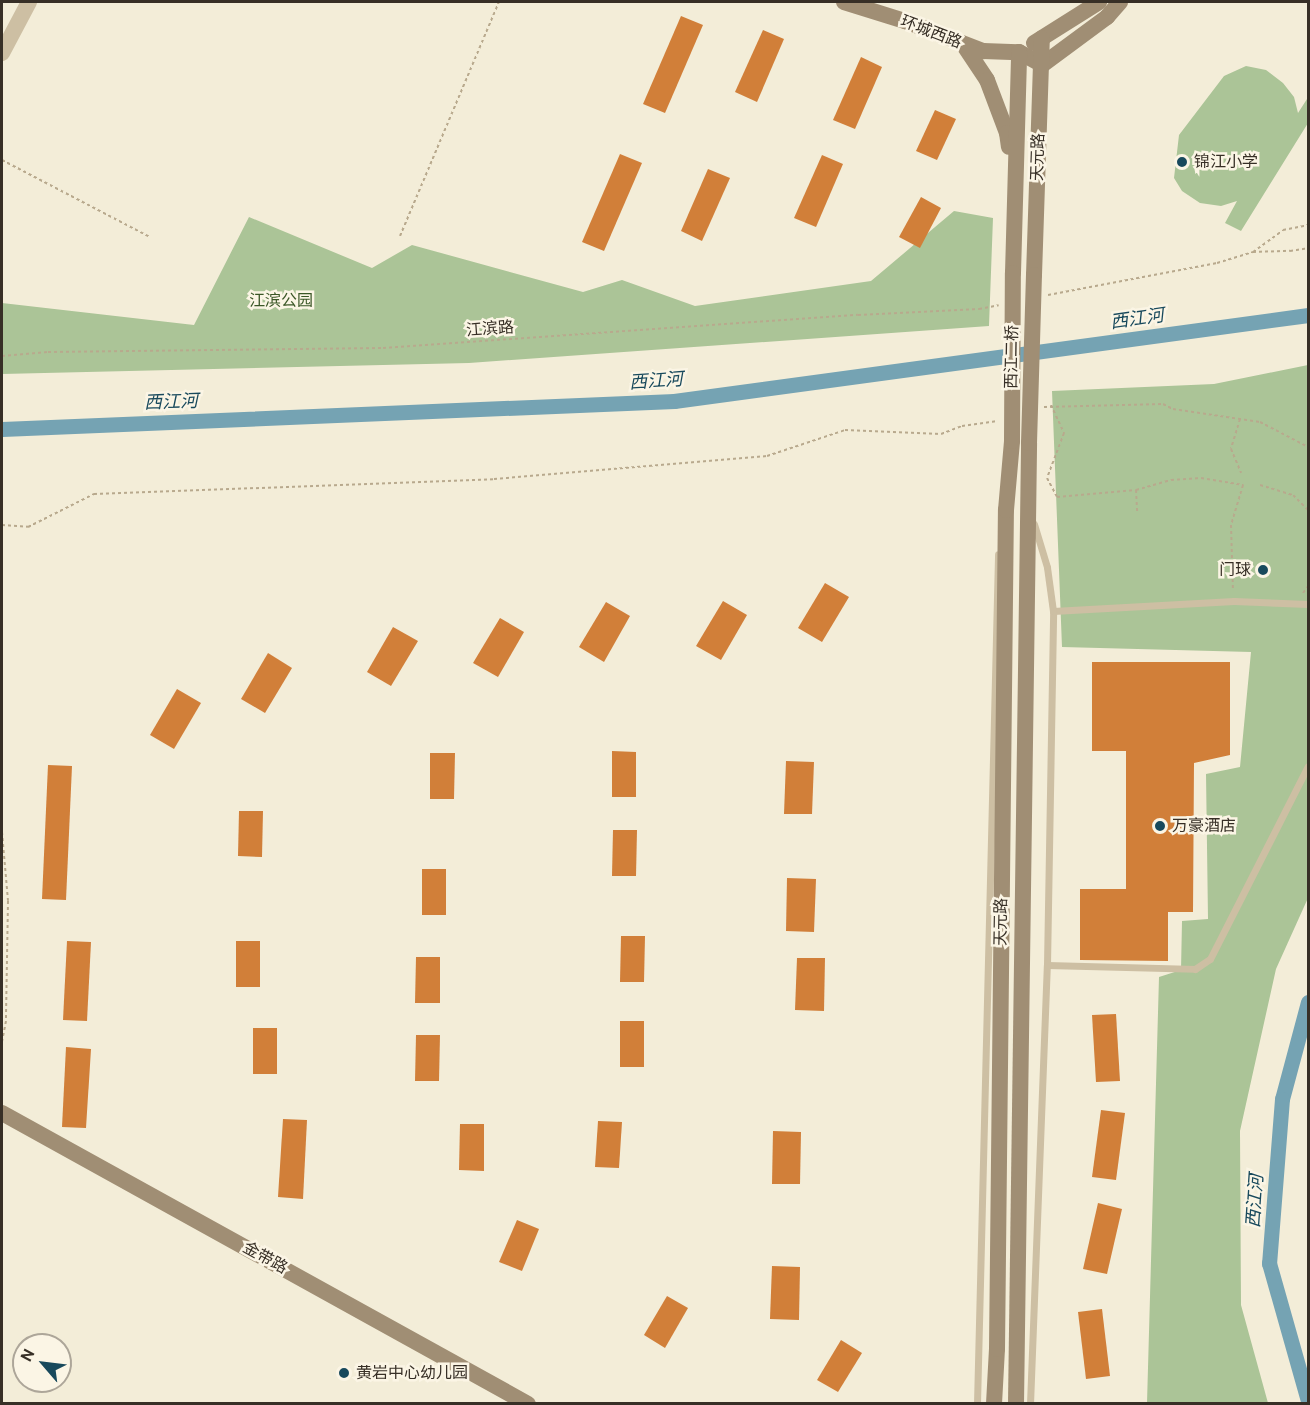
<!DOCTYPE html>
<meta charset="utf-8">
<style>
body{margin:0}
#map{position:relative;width:1310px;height:1405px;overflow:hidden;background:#f3edd8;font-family:Cabin,"Noto Sans SC",sans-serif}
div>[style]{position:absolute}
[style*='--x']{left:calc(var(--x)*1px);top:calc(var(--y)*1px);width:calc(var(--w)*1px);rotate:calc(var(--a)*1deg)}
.green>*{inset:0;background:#abc497}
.canal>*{height:15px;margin:-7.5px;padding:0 7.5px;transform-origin:7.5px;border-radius:7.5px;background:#75a3b3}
.building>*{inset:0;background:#d17f39}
.path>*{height:2px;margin-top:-1px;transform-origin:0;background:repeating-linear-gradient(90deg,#b8a98d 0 3px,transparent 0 6px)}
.service>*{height:7px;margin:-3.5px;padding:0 3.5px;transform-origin:3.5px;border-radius:3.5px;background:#cdbfa3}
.tertiary>*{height:16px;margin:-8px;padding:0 8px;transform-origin:8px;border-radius:8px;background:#cdbfa3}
.secondary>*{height:16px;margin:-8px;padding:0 8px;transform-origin:8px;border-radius:8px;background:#a08e74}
.secondary-bridge>*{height:16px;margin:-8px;padding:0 8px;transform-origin:8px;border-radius:8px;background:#a08e74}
.dots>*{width:16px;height:16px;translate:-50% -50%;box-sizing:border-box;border:3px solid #fbf5e5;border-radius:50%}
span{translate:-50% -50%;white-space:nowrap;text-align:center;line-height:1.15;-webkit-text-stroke:5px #fbf5e5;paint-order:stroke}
.street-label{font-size:16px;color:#372f26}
.poi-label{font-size:16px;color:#372f26}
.left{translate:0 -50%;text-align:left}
.right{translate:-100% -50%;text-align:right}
.park-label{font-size:16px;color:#3b5727}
.water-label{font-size:18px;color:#18495c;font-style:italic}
.frame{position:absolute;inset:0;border:3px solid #372f26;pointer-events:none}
.north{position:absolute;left:12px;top:1333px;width:60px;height:60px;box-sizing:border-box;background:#fbf5e5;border:2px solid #ada699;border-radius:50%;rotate:298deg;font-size:16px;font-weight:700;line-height:24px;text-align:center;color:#372f26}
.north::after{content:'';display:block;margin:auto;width:21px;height:27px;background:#18495c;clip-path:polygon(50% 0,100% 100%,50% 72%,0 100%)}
</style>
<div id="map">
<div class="green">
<div style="clip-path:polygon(1246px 66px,1266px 70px,1283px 83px,1294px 97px,1298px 113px,1307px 99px,1308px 100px,1308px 123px,1241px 231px,1225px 223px,1237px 201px,1221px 206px,1200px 203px,1182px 191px,1174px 178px,1179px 135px,1224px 76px)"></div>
<div style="clip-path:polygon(954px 211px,993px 218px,989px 326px,469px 363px,2px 374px,2px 303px,194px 325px,249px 217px,372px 268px,412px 245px,583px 292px,622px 280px,695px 306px,871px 281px)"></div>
<div style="clip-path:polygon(1308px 365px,1308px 898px,1276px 969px,1240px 1131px,1241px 1305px,1268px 1403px,1147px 1403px,1159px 977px,1181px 970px,1182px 921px,1208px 919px,1206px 774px,1240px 767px,1251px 652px,1062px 647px,1052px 391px,1214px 384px)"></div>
</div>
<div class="canal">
<div style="--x:2;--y:429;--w:673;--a:-2.39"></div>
<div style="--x:674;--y:401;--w:640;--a:-7.72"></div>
<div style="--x:1308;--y:1002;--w:100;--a:105"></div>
<div style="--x:1282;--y:1099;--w:165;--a:94.5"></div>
<div style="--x:1269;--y:1263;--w:143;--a:74.2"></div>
</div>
<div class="building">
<div style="clip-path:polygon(681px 16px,703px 25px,665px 113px,643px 104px)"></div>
<div style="clip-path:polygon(763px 30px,784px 39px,757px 102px,735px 92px)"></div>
<div style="clip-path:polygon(861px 57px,882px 67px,855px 129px,833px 120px)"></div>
<div style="clip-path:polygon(935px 110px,956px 119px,937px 160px,916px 151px)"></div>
<div style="clip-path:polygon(620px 154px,642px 163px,604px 251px,582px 242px)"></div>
<div style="clip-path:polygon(822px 155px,843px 164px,816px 227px,794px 218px)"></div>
<div style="clip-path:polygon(708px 169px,730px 178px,702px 241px,681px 231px)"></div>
<div style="clip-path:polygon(921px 197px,941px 208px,920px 248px,899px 237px)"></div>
<div style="clip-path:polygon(825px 583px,849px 597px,822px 642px,798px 628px)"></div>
<div style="clip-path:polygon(723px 601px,747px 615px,721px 660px,696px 646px)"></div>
<div style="clip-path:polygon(606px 602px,630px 616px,604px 662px,579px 647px)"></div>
<div style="clip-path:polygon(500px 618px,524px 632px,498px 677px,473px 663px)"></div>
<div style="clip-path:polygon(393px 627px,418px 641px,391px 686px,367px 672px)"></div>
<div style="clip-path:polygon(268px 653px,292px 668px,265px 713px,241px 699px)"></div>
<div style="clip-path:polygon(1092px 662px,1230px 662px,1230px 755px,1194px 763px,1193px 912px,1168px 912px,1168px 961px,1080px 960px,1080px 889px,1126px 889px,1126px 751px,1092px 751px)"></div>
<div style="clip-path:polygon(177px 689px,201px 703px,174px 749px,150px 735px)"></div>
<div style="clip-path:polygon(612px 751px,636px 752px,636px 797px,612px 797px)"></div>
<div style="clip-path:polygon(430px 753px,455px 753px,454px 799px,430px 799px)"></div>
<div style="clip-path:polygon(786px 761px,814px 762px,812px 814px,784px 814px)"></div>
<div style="clip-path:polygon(48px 765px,72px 766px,66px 900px,42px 899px)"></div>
<div style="clip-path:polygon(239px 811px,263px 811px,262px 857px,238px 856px)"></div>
<div style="clip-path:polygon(613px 830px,637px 830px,636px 876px,612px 876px)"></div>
<div style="clip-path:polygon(422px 869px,446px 869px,446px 915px,422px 915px)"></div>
<div style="clip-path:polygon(787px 878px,816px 879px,814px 932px,786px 931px)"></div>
<div style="clip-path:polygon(621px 936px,645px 936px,644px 982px,620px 982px)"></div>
<div style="clip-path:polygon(67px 941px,91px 942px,87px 1021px,63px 1020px)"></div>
<div style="clip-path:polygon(236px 941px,260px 941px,260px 987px,236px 987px)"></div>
<div style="clip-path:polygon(416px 957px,440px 957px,440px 1003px,415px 1003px)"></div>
<div style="clip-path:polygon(797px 958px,825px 958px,824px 1011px,795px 1010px)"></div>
<div style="clip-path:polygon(1116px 1014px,1120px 1081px,1096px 1082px,1092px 1015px)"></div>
<div style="clip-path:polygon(620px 1021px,644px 1021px,644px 1067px,620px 1067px)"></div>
<div style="clip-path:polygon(253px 1028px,277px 1028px,277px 1074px,253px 1074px)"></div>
<div style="clip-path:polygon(416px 1035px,440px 1035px,439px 1081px,415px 1081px)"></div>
<div style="clip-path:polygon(66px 1047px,91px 1049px,86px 1128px,62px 1127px)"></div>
<div style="clip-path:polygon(1101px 1110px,1125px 1113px,1116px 1180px,1092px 1177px)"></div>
<div style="clip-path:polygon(283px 1119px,307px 1120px,303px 1199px,278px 1197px)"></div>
<div style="clip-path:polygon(598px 1121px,622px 1122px,619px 1168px,595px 1167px)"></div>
<div style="clip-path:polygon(460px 1124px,484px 1124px,484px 1171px,459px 1170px)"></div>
<div style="clip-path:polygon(773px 1131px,801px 1132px,800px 1184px,772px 1184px)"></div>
<div style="clip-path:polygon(1098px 1203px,1122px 1209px,1107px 1274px,1083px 1269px)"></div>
<div style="clip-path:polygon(517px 1220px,539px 1229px,522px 1271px,499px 1262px)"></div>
<div style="clip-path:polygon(772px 1266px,800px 1267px,799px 1320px,770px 1319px)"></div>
<div style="clip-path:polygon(667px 1296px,688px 1308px,665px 1348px,644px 1335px)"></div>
<div style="clip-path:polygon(1102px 1309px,1110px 1376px,1086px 1379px,1078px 1312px)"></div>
<div style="clip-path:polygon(841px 1340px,862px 1353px,838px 1392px,817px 1380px)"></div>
</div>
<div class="path">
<div style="--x:2;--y:160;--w:167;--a:27.5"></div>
<div style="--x:400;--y:236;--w:254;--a:-67.1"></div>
<div style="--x:1253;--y:252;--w:37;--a:-2"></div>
<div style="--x:1290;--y:251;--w:18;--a:-9"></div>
<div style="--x:1048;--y:295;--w:172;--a:-10.7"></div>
<div style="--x:1217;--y:263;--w:38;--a:-17"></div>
<div style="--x:1253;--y:252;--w:37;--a:-36"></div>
<div style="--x:1283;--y:230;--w:25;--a:-11"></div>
<div style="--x:2;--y:356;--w:46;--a:-5"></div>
<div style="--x:48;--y:352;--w:335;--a:-0.7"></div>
<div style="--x:383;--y:348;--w:476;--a:-4"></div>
<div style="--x:858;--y:315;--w:121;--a:-2.8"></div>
<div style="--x:979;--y:309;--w:20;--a:-11"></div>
<div style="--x:1051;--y:405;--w:31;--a:65"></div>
<div style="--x:1064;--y:433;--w:48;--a:110.7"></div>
<div style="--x:1047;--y:478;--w:21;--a:62"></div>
<div style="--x:1057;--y:497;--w:79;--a:-5.1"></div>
<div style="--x:1136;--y:490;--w:36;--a:-16"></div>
<div style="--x:1171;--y:480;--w:30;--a:-4"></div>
<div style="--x:1201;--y:478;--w:43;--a:9.5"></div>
<div style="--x:1243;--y:485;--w:42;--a:106.7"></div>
<div style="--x:1231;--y:525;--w:66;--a:88.3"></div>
<div style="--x:1044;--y:407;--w:119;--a:-1.4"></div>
<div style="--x:1163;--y:404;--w:11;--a:27"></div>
<div style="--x:1173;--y:409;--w:88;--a:8.5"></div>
<div style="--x:1260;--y:422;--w:54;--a:27.5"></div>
<div style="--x:1240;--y:419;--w:31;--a:107"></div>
<div style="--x:1231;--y:449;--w:26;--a:67"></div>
<div style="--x:1260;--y:485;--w:34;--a:17"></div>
<div style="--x:1293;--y:495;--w:21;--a:45"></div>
<div style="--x:1136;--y:490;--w:22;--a:87"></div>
<div style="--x:2;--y:525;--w:26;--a:4"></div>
<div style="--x:28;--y:527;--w:74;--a:-26.6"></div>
<div style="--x:94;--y:494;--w:400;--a:-2.1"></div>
<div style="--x:494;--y:479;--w:274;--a:-4.8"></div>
<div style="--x:767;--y:456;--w:82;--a:-18.4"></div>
<div style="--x:845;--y:430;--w:96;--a:2.4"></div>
<div style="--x:941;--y:434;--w:22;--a:-21"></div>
<div style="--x:962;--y:426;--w:36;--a:-8"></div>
<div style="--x:1303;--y:593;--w:9;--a:-54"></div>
<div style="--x:2;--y:832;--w:69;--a:85"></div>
<div style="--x:8;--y:901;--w:120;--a:91"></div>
<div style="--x:6;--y:1021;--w:21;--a:101"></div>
</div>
<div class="service">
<div style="--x:1053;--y:611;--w:181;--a:-3.2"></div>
<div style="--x:1234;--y:601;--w:74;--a:2.3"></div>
<div style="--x:1047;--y:965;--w:148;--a:1.5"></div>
<div style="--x:1195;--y:969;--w:18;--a:-34"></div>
<div style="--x:1210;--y:959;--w:216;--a:-63.1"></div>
<div style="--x:977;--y:1404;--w:850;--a:-88.58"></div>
<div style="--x:1030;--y:1404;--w:439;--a:-87.8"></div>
<div style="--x:1047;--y:965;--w:354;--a:-89"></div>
<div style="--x:1053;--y:611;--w:44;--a:-97.8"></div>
<div style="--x:1047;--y:567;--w:45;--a:-106.8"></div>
</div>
<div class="tertiary">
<div style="--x:2;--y:53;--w:58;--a:-62.1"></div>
</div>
<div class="secondary">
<div style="--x:844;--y:2;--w:64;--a:17.3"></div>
<div style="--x:905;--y:21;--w:84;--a:21"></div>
<div style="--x:983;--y:51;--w:36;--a:2"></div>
<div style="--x:1019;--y:52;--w:26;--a:29"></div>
<div style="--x:1042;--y:65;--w:81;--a:-36.4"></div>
<div style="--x:1107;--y:17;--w:20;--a:-49"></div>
<div style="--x:1034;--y:43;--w:77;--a:-32.2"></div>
<div style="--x:963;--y:44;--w:43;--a:56.3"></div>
<div style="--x:987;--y:80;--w:57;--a:69.3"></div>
<div style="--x:1007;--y:133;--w:14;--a:82"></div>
<div style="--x:1013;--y:273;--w:221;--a:-88.4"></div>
<div style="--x:1034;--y:275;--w:237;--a:-88.1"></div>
<div style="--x:2;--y:1113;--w:601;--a:28.95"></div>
<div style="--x:994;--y:1404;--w:55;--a:-86.9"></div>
<div style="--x:997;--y:1349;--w:839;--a:-89.39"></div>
<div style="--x:1006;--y:510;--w:69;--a:-85"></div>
<div style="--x:1016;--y:1404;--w:961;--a:-89.22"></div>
</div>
<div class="secondary-bridge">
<div style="--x:1012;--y:441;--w:168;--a:-89.7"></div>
<div style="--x:1029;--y:443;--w:168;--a:-88.3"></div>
</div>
<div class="dots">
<div style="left:1182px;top:162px;background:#18495c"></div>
<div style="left:1263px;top:570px;background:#18495c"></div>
<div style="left:1160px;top:826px;background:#18495c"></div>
<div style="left:344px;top:1373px;background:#18495c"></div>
</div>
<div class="street-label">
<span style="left:931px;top:32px;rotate:21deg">环城西路</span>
<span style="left:1038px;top:157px;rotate:-88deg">天元路</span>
<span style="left:490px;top:329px;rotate:-4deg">江滨路</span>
<span style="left:1012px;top:357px;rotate:-89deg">西江二桥</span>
<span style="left:1001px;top:922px;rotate:-89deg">天元路</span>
<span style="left:265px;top:1258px;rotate:29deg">金带路</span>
</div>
<div class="poi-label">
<span class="left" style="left:1194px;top:162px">锦江小学</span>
<span class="right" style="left:1251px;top:570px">门球</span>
<span class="left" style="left:1172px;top:826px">万豪酒店</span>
<span class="left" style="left:356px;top:1373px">黄岩中心幼儿园</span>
</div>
<div class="park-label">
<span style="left:281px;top:301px">江滨公园</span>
</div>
<div class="water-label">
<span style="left:1137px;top:319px;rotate:-8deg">西江河</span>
<span style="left:656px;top:381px;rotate:-4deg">西江河</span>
<span style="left:171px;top:402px;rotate:-2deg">西江河</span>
<span style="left:1255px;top:1201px;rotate:-86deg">西江河</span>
</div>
<div class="frame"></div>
<div class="north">N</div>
</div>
